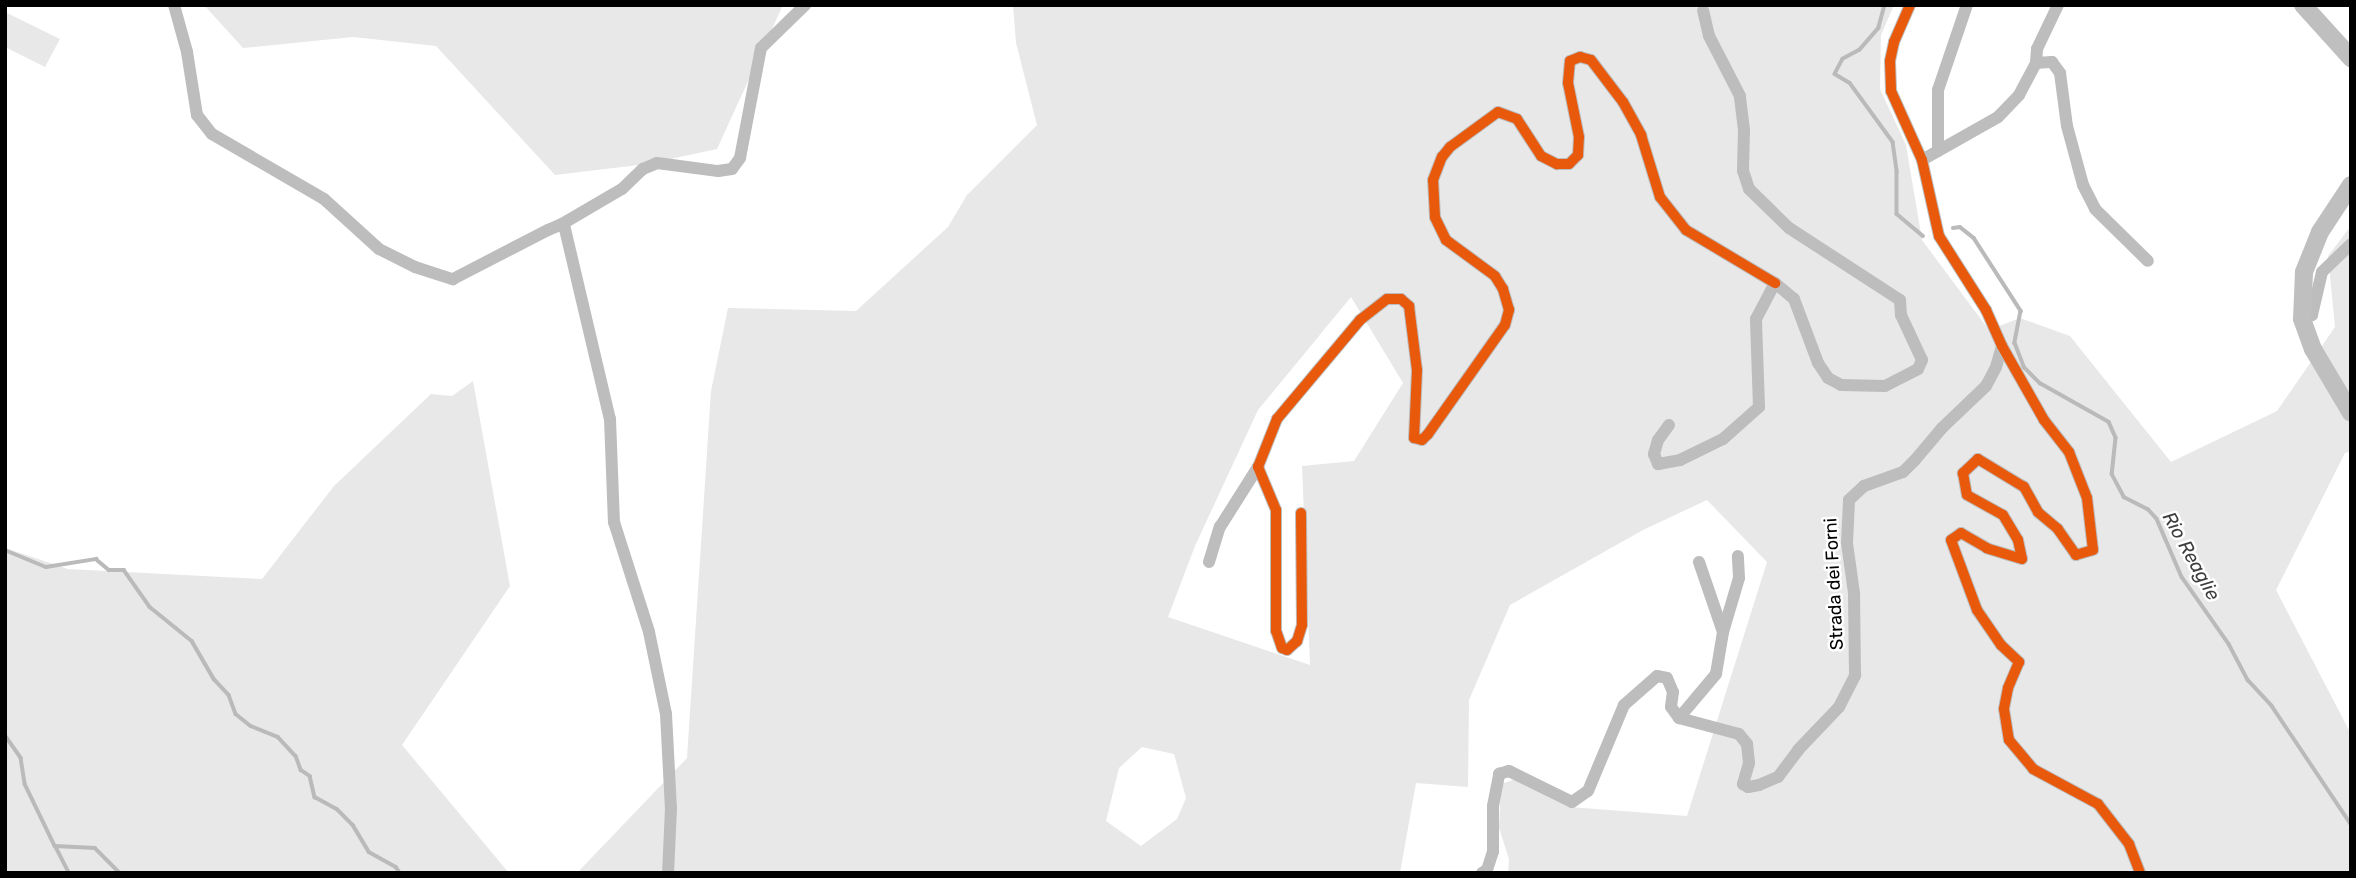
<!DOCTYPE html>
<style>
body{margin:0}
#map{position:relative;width:2356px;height:878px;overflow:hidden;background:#fff;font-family:Rubik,sans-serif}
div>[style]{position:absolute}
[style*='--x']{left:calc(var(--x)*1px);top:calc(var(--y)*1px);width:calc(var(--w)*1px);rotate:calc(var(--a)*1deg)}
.green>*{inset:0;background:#e8e8e8}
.stream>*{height:3.5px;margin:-1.75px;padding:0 1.75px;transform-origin:1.75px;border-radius:1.75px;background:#bababa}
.street>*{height:12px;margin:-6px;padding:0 6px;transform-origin:6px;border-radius:6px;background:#bdbdbd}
.secondary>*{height:18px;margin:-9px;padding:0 9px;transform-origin:9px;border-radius:9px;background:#bfbfbf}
.cycleway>*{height:10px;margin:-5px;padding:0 5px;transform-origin:5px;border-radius:5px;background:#e8590c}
span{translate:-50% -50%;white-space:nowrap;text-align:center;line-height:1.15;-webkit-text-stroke:5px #fff;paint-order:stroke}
.street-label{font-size:18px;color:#000}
.water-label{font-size:19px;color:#3d3d3d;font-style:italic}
.frame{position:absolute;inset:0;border:7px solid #000;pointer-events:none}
</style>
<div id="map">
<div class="green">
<div style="clip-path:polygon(204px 5px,783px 5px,717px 149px,647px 164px,555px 175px,436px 46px,353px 37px,243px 48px)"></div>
<div style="clip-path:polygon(evenodd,1013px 5px,1894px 5px,1881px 35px,1880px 89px,1906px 145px,1922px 240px,1989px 330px,2020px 318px,2070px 336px,2171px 462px,2277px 411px,2335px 327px,2328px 256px,2351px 226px,2351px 451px,2345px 453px,2276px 590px,2351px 734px,2351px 873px,1508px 873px,1509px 859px,1499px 828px,1501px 784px,1516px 779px,1570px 807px,1687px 816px,1767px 562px,1707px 500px,1643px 530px,1510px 605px,1469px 700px,1468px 787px,1416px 783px,1400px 873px,577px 873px,687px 758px,711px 391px,728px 308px,856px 311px,948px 227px,967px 195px,1037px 125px,1016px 43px,1013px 5px,1351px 297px,1403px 383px,1354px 461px,1302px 466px,1310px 665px,1168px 617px,1195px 546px,1258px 410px,1351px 297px,1013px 5px,1142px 747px,1174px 754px,1186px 798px,1177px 819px,1141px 846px,1106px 821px,1119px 768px,1142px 747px)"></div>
<div style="clip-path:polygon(5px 12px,60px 39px,45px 67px,5px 47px)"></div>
<div style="clip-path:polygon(473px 381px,510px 586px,402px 745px,509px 873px,5px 873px,5px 548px,68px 569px,262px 579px,334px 486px,431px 394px,452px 396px)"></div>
</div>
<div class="stream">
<div style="--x:1885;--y:5;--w:24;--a:105"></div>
<div style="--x:1879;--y:28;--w:29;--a:131"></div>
<div style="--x:1860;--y:50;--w:19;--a:152"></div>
<div style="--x:1843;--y:59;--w:17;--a:118"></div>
<div style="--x:1835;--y:74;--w:17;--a:31"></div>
<div style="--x:1850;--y:83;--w:73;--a:53.9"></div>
<div style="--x:1893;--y:142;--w:30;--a:82"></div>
<div style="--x:1897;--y:172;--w:42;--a:90"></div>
<div style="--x:1897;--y:214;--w:34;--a:40"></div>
<div style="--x:1953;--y:228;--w:7;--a:-8"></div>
<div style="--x:1960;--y:227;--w:18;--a:38"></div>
<div style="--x:1974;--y:238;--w:87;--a:57.2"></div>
<div style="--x:2021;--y:311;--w:33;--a:101"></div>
<div style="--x:2015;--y:343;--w:26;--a:69"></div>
<div style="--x:2024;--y:367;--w:23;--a:45"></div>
<div style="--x:2040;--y:383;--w:79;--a:29.5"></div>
<div style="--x:2109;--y:422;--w:17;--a:66"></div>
<div style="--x:2116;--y:438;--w:36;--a:96"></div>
<div style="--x:2112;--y:474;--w:26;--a:62"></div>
<div style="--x:2124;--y:497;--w:27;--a:27"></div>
<div style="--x:2148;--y:509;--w:13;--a:48"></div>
<div style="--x:2157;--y:519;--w:63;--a:66.7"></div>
<div style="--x:2182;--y:577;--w:82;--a:55"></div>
<div style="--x:2229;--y:644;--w:41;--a:62.2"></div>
<div style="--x:2248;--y:680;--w:35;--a:47"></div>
<div style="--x:2272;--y:706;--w:142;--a:56.2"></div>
<div style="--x:5;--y:550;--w:44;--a:22.5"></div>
<div style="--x:46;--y:567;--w:51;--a:-9.1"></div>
<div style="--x:96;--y:559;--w:17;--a:40"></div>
<div style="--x:109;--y:570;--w:15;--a:0"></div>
<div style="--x:124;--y:570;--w:45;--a:54.9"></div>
<div style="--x:150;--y:607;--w:54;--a:39"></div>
<div style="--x:192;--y:641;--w:44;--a:59.9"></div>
<div style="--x:214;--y:679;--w:22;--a:47"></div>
<div style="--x:229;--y:695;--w:20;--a:70"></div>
<div style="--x:236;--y:714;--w:19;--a:39"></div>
<div style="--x:251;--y:726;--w:29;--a:22"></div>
<div style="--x:278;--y:737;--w:26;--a:47"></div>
<div style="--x:296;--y:756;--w:15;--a:70"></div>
<div style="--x:301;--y:770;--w:11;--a:34"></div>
<div style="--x:310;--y:776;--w:22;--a:77"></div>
<div style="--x:315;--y:797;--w:25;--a:29"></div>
<div style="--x:337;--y:809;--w:23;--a:45"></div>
<div style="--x:353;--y:825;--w:31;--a:59"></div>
<div style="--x:369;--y:852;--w:31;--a:29"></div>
<div style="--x:396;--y:867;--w:7;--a:56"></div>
<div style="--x:5;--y:735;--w:28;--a:55"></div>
<div style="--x:21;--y:758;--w:26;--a:81"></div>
<div style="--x:25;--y:784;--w:69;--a:64.2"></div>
<div style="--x:55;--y:846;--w:40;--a:2.9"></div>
<div style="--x:95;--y:848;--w:35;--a:45"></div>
<div style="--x:56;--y:847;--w:29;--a:63"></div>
</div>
<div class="street">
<div style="--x:174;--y:5;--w:49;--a:74.5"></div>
<div style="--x:187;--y:52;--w:64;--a:81"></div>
<div style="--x:197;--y:115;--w:24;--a:52"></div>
<div style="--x:212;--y:134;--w:129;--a:30.1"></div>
<div style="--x:324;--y:199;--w:74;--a:42.3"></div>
<div style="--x:379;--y:249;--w:40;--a:26.6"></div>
<div style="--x:415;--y:267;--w:40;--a:18"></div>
<div style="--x:453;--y:279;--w:107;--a:-27.3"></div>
<div style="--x:548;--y:230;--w:15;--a:-23"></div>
<div style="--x:562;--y:224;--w:6;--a:59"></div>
<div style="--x:565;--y:229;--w:195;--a:76.7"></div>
<div style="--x:610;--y:419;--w:103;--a:87.8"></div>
<div style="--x:614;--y:522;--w:115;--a:72.3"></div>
<div style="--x:649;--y:632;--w:84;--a:78.3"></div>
<div style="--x:666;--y:714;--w:94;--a:87"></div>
<div style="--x:671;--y:808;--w:65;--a:92.6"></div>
<div style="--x:1910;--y:5;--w:40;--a:113.4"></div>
<div style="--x:1894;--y:42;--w:19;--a:102"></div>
<div style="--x:1890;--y:61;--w:30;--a:88"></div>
<div style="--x:1891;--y:91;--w:76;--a:65.8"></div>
<div style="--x:1922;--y:160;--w:78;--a:77.4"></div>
<div style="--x:1939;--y:236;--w:88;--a:57.6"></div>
<div style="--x:1986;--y:310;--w:39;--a:66"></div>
<div style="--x:2002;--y:346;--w:85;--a:60.4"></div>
<div style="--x:2044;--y:420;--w:41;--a:52"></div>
<div style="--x:2069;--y:452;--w:49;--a:68.6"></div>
<div style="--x:2087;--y:498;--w:52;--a:83.4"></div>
<div style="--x:2093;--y:550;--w:18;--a:164"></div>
<div style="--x:2076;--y:555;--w:32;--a:-125"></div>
<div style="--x:2058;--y:529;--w:26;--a:-140"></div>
<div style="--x:2038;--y:512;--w:29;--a:-119"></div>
<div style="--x:2024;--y:487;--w:54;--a:-148.7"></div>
<div style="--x:1978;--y:459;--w:21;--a:137"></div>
<div style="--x:1963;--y:473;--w:22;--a:80"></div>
<div style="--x:1967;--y:495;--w:41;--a:29.1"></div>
<div style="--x:2003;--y:515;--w:29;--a:59"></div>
<div style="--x:2018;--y:540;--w:19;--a:78"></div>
<div style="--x:2022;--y:559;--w:37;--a:-163"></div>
<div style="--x:1987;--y:548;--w:30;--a:-150"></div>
<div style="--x:1961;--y:533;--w:12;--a:145"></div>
<div style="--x:1951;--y:540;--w:75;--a:69.6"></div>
<div style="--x:1977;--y:610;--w:42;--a:55.6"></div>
<div style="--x:2001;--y:645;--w:25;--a:43"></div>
<div style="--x:2019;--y:662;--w:28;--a:113"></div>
<div style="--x:2008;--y:688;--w:21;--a:101"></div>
<div style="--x:2004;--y:709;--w:31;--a:81"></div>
<div style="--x:2009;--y:740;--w:38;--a:50"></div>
<div style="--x:2033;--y:769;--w:74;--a:28.3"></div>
<div style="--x:2098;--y:804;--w:51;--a:52.2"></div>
<div style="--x:2129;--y:844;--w:31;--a:69"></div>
<div style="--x:2036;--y:63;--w:14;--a:-86"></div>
<div style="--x:2037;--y:49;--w:49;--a:-64.5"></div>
<div style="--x:1938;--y:151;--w:61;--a:-90"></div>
<div style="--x:1938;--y:90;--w:90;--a:-71.2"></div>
<div style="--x:1922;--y:160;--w:87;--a:-29.5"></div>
<div style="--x:1998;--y:117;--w:30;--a:-46"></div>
<div style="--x:2019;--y:95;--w:36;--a:-62"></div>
<div style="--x:2036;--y:63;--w:16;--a:-4"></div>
<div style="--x:2052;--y:62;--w:14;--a:54"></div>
<div style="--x:2060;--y:73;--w:53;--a:82.5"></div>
<div style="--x:2067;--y:126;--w:61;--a:74.8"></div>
<div style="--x:2083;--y:185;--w:27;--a:63"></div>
<div style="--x:2095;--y:209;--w:74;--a:44.5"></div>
<div style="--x:562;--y:224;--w:69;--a:-30.3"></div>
<div style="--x:622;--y:189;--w:29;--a:-44"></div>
<div style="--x:643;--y:169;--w:15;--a:-23"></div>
<div style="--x:657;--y:163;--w:62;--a:7.5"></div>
<div style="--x:718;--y:171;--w:14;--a:-8"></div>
<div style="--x:732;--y:169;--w:14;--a:-54"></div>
<div style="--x:740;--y:158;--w:112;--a:-79.2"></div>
<div style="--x:761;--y:48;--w:62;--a:-44.3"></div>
<div style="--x:2302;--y:319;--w:11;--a:-22"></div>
<div style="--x:2312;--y:315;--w:44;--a:-76.9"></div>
<div style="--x:2322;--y:272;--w:40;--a:-44"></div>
<div style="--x:1669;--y:425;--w:19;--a:126"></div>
<div style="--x:1658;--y:440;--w:15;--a:106"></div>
<div style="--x:1654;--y:454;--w:11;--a:68"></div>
<div style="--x:1658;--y:464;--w:22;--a:-10"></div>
<div style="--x:1680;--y:460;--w:48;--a:-26"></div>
<div style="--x:1723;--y:439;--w:48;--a:-41.6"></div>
<div style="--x:1759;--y:407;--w:88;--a:-92"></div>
<div style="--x:1756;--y:319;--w:41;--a:-62.2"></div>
<div style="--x:1775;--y:283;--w:25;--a:40"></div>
<div style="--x:1794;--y:299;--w:68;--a:69.4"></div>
<div style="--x:1818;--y:363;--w:18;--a:56"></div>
<div style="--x:1828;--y:378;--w:15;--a:28"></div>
<div style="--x:1841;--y:385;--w:44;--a:1.3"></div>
<div style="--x:1885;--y:386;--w:37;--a:-27"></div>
<div style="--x:1918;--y:369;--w:10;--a:-66"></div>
<div style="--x:1922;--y:360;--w:50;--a:-115"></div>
<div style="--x:1901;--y:315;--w:15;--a:-94"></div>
<div style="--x:1900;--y:300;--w:132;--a:-147"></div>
<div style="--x:1789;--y:228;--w:56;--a:-135.7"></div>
<div style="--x:1749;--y:189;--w:19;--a:-108"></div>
<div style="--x:1743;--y:171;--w:41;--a:-88.6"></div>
<div style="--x:1744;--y:130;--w:34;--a:-97"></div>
<div style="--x:1740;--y:96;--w:68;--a:-117.3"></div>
<div style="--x:1709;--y:36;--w:26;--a:-103"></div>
<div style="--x:1301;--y:513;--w:112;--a:89.5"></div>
<div style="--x:1302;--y:625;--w:17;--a:107"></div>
<div style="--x:1297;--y:641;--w:13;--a:138"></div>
<div style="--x:1287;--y:650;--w:5;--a:-158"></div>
<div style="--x:1282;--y:648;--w:18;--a:-109"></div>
<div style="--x:1276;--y:631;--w:121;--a:-90"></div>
<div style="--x:1276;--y:510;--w:47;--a:-112.7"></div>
<div style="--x:1258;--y:467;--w:52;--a:-68.4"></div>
<div style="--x:1277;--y:419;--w:129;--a:-50"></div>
<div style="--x:1360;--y:320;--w:34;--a:-38"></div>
<div style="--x:1387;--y:299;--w:14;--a:0"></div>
<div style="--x:1401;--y:299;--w:11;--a:41"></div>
<div style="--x:1409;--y:306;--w:64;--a:82.9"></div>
<div style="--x:1417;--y:370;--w:68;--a:92.5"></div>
<div style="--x:1414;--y:438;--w:8;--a:14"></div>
<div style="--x:1422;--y:440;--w:8;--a:-45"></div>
<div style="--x:1428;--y:434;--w:133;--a:-54.8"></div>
<div style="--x:1505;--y:325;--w:16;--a:-75"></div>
<div style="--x:1509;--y:310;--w:22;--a:-106"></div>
<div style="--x:1503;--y:289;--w:15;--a:-122"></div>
<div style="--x:1495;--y:276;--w:61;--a:-143.7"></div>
<div style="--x:1446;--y:240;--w:25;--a:-116"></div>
<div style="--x:1435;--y:217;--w:37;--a:-93"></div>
<div style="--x:1433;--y:180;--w:25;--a:-69"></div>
<div style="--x:1442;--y:157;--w:13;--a:-51"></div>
<div style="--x:1450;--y:147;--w:59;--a:-36.1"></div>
<div style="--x:1498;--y:112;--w:20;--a:20"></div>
<div style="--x:1517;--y:119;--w:44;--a:57"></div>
<div style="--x:1541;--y:156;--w:18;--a:27"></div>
<div style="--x:1557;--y:164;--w:12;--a:0"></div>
<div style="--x:1569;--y:164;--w:13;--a:-45"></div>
<div style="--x:1578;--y:155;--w:18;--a:-87"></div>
<div style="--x:1579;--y:137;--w:55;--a:-101.5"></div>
<div style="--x:1568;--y:83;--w:22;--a:-85"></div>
<div style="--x:1570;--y:61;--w:11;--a:-22"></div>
<div style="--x:1580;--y:57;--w:11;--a:15"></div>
<div style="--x:1591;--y:60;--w:53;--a:52.7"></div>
<div style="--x:1623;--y:102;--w:38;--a:61"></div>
<div style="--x:1641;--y:135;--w:65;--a:73"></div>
<div style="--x:1660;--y:197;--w:42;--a:51.8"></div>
<div style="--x:1686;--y:230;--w:104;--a:30.8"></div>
<div style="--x:1209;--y:562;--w:37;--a:-73"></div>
<div style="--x:1220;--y:527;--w:71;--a:-57.7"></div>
<div style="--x:1699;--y:562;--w:74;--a:71.1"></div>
<div style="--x:1679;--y:718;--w:57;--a:-49.9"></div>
<div style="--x:1716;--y:674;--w:43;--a:-80.5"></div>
<div style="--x:1723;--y:632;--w:56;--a:-73.5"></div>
<div style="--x:1739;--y:578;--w:22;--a:-93"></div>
<div style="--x:1482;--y:873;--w:6;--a:-31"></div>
<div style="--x:1487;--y:870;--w:19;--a:-72"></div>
<div style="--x:1493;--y:852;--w:46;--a:-90"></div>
<div style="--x:1493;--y:806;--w:33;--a:-79"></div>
<div style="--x:1499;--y:774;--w:10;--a:-17"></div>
<div style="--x:1509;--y:771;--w:70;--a:26.2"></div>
<div style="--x:1572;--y:802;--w:19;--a:-35"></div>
<div style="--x:1588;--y:791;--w:93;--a:-67.3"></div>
<div style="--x:1624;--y:705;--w:44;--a:-41.3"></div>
<div style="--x:1657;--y:676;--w:10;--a:11"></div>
<div style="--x:1667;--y:678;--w:15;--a:67"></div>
<div style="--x:1673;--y:692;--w:15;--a:98"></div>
<div style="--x:1671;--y:707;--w:14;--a:54"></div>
<div style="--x:1679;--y:718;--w:62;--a:14.9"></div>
<div style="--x:1739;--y:734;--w:13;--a:51"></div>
<div style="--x:1747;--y:744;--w:19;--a:84"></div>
<div style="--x:1749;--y:763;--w:22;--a:106"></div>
<div style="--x:1743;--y:784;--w:6;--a:31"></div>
<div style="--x:1748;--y:787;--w:11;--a:-10"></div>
<div style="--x:1759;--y:785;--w:21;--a:-23"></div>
<div style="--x:1778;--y:777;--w:34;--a:-53"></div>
<div style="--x:1798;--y:750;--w:59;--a:-46.4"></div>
<div style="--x:1839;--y:707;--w:36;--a:-63"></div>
<div style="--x:1855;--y:675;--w:82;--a:-90.7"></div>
<div style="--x:1854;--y:593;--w:50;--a:-98"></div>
<div style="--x:1847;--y:543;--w:43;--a:-87.3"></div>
<div style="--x:1849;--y:500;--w:21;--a:-43"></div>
<div style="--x:1864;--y:486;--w:41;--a:-19.7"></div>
<div style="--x:1903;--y:472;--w:17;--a:-45"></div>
<div style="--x:1915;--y:460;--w:42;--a:-49.8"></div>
<div style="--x:1942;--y:428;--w:61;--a:-43.7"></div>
<div style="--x:1986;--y:386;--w:21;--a:-62"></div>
<div style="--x:1996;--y:367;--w:22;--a:-74"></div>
</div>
<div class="secondary">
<div style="--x:2303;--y:5;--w:72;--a:47.8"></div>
<div style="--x:2351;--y:185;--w:56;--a:123.4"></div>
<div style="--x:2320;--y:232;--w:43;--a:111.8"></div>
<div style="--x:2304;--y:272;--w:47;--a:92.4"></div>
<div style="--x:2302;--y:319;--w:32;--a:70"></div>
<div style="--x:2313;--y:349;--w:74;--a:59.3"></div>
</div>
<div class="cycleway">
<div style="--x:1910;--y:5;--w:40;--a:113.4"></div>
<div style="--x:1894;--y:42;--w:19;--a:102"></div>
<div style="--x:1890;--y:61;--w:30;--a:88"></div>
<div style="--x:1891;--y:91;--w:76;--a:65.8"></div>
<div style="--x:1922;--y:160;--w:78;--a:77.4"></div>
<div style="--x:1939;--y:236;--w:88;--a:57.6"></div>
<div style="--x:1986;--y:310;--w:39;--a:66"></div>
<div style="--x:2002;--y:346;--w:85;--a:60.4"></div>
<div style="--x:2044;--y:420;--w:41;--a:52"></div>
<div style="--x:2069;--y:452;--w:49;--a:68.6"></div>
<div style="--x:2087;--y:498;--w:52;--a:83.4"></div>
<div style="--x:2093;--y:550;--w:18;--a:164"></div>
<div style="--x:2076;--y:555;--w:32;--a:-125"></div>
<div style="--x:2058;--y:529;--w:26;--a:-140"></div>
<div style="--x:2038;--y:512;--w:29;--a:-119"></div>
<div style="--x:2024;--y:487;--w:54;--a:-148.7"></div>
<div style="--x:1978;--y:459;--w:21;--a:137"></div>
<div style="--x:1963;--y:473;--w:22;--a:80"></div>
<div style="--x:1967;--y:495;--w:41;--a:29.1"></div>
<div style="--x:2003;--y:515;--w:29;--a:59"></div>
<div style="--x:2018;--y:540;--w:19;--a:78"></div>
<div style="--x:2022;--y:559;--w:37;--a:-163"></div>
<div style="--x:1987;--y:548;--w:30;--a:-150"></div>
<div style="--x:1961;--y:533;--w:12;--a:145"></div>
<div style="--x:1951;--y:540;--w:75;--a:69.6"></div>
<div style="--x:1977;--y:610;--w:42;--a:55.6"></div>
<div style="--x:2001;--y:645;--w:25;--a:43"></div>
<div style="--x:2019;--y:662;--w:28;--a:113"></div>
<div style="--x:2008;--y:688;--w:21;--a:101"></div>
<div style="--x:2004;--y:709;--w:31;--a:81"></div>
<div style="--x:2009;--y:740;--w:38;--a:50"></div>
<div style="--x:2033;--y:769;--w:74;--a:28.3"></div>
<div style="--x:2098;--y:804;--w:51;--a:52.2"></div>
<div style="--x:2129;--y:844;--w:31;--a:69"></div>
<div style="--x:1301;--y:513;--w:112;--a:89.5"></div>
<div style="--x:1302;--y:625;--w:17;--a:107"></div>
<div style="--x:1297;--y:641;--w:13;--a:138"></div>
<div style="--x:1287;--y:650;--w:5;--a:-158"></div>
<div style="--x:1282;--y:648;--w:18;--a:-109"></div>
<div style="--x:1276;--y:631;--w:121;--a:-90"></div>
<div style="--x:1276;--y:510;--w:47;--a:-112.7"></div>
<div style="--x:1258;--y:467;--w:52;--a:-68.4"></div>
<div style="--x:1277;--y:419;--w:129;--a:-50"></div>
<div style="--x:1360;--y:320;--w:34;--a:-38"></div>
<div style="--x:1387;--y:299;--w:14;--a:0"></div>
<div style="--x:1401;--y:299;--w:11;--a:41"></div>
<div style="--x:1409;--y:306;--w:64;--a:82.9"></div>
<div style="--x:1417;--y:370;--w:68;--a:92.5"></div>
<div style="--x:1414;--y:438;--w:8;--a:14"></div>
<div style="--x:1422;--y:440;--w:8;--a:-45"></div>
<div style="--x:1428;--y:434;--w:133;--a:-54.8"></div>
<div style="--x:1505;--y:325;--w:16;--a:-75"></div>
<div style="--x:1509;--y:310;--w:22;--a:-106"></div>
<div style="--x:1503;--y:289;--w:15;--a:-122"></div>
<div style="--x:1495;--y:276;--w:61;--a:-143.7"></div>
<div style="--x:1446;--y:240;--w:25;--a:-116"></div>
<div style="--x:1435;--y:217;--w:37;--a:-93"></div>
<div style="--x:1433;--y:180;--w:25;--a:-69"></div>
<div style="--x:1442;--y:157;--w:13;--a:-51"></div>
<div style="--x:1450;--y:147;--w:59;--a:-36.1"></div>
<div style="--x:1498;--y:112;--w:20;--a:20"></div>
<div style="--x:1517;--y:119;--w:44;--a:57"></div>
<div style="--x:1541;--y:156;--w:18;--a:27"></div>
<div style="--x:1557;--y:164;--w:12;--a:0"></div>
<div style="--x:1569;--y:164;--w:13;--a:-45"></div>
<div style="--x:1578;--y:155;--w:18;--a:-87"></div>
<div style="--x:1579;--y:137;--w:55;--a:-101.5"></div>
<div style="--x:1568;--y:83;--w:22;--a:-85"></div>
<div style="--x:1570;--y:61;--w:11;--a:-22"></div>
<div style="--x:1580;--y:57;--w:11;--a:15"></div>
<div style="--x:1591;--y:60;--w:53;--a:52.7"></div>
<div style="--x:1623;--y:102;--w:38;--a:61"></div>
<div style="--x:1641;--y:135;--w:65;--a:73"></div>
<div style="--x:1660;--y:197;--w:42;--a:51.8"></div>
<div style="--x:1686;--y:230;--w:104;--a:30.8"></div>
</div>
<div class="street-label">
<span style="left:1834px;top:584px;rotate:-93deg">Strada dei Forni</span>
</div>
<div class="water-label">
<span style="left:2191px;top:556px;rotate:61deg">Rio Reaglie</span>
</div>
<div class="frame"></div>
</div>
